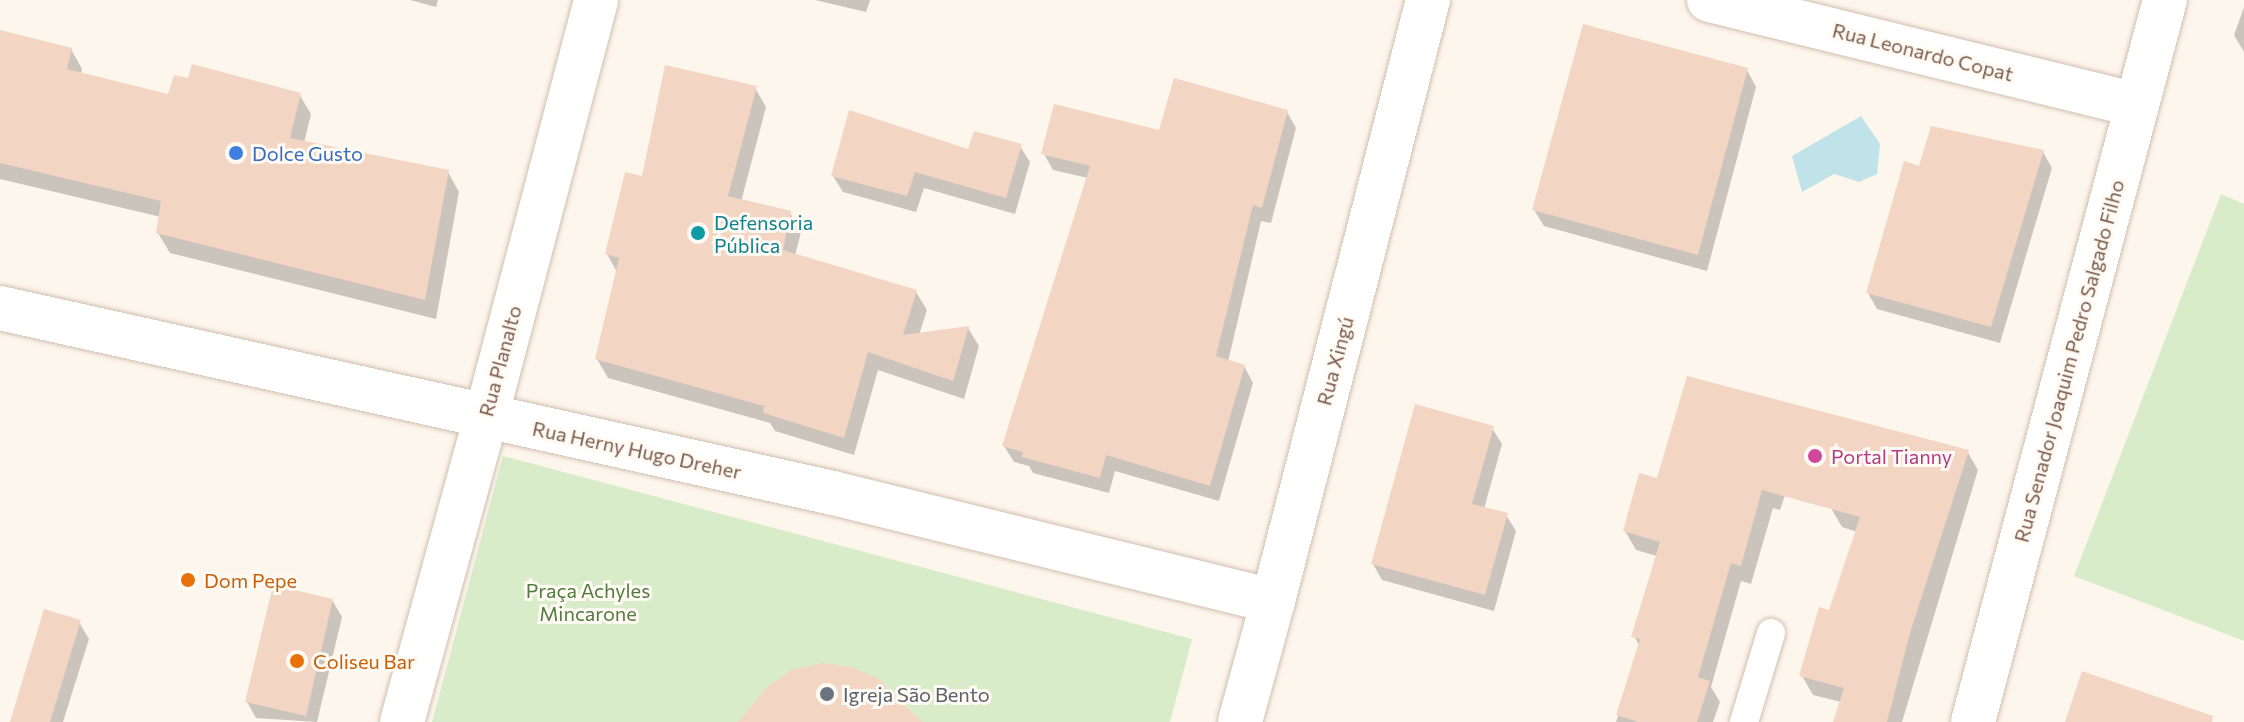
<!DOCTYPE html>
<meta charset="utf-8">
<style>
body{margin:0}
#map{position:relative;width:2244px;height:722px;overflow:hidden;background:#fdf6ec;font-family:Commissioner,sans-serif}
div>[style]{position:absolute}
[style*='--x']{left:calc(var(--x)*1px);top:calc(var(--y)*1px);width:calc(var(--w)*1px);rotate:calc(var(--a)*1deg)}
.green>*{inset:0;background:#d8ecc9}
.water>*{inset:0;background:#bfe3e8}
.shadow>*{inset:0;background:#0003}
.building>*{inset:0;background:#f3d5c3}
.roads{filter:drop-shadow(0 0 2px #d1beb0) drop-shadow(0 0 2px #d1beb0)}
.service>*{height:28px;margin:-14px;padding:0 14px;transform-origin:14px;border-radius:14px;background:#fff}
.minor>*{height:44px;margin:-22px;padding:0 22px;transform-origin:22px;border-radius:22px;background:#fff}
.tertiary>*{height:44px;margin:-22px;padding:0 22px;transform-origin:22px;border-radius:22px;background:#fff}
.secondary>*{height:44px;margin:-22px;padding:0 22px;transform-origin:22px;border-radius:22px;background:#fff}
.dots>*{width:22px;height:22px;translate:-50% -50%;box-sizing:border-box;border:4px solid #fffaf3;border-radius:50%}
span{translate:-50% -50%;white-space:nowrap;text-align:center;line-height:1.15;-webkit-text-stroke:6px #fffaf3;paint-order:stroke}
.street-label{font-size:20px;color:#7a5c4d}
.shop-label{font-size:20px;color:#366cbe}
.left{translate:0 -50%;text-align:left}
.culture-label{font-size:20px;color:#0d838f}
.hotel-label{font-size:20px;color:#b23c85}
.food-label{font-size:20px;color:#c56008}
.park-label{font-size:20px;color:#537a41}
.worship-label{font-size:20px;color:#5b616d}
</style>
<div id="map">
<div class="green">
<div style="clip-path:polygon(2221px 194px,2244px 204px,2244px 641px,2074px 576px)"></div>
<div style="clip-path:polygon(503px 456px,1192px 639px,1170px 722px,432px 722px)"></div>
</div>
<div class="water">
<div style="clip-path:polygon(1861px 116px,1880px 144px,1877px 174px,1859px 182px,1834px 174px,1802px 192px,1792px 156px)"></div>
</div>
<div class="shadow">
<div style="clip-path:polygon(410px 0,438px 0,436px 7px)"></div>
<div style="clip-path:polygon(815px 0,870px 0,866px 12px)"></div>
<div style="clip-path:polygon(2244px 7px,2244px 52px,2234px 35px)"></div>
<div style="clip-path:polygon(0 32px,71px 49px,82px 69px,81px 74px,169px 97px,299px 94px,311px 114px,304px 143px,448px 172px,459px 192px,436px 319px,170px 253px,158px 233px,161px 217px,0 179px)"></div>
<div style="clip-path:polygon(1747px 70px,1756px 87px,1707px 271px,1544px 226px,1534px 210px)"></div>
<div style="clip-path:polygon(755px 88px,766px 107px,741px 202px,790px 213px,801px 232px,795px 256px,916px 292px,927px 310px,919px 335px,968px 328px,979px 346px,964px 399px,878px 370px,854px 455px,775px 431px,770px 423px,608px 378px,597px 359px,617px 272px,607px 254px,643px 178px)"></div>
<div style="clip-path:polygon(1287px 112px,1296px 128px,1271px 223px,1261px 221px,1228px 362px,1244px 366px,1253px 383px,1219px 501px,1115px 471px,1109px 493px,1033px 473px,1029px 466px,1014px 462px,1004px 446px,1088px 178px,1053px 170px,1044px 154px)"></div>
<div style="clip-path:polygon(1020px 146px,1030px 162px,1015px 214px,924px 188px,916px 212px,843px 192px,833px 176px)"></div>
<div style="clip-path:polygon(2043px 152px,2052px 168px,2000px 343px,1877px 309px,1868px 293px,1921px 168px)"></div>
<div style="clip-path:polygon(1492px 428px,1502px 444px,1484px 509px,1506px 515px,1516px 531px,1494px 611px,1382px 580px,1373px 564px)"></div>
<div style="clip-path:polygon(1967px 451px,1978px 470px,1902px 722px,1835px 722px,1841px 702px,1813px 695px,1802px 676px,1830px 612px,1857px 532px,1842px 527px,1831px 508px,1787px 489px,1780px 510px,1773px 508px,1751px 584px,1741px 581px,1711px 687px,1720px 702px,1713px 722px,1616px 722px,1640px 647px,1634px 636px,1657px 556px,1636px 550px,1625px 531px,1659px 481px)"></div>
<div style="clip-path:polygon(332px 600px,342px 617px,317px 722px,256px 718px,247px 702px)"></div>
<div style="clip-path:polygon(79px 622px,89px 639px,63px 722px,12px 722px)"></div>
</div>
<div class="building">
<div style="clip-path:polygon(1583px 24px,1748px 68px,1698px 255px,1532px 210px)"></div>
<div style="clip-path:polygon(0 30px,72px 48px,67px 69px,168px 94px,174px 75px,188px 78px,192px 64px,301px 93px,290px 138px,449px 170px,425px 300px,156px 233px,161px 201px,0 163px)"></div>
<div style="clip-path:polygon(665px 65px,757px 86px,728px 196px,791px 211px,783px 250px,917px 290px,903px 335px,969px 326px,953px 381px,868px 352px,844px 438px,763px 413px,764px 406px,595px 359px,619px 258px,605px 254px,625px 172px,642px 176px)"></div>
<div style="clip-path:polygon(1174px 78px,1288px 110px,1262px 208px,1253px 205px,1216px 356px,1245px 365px,1210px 486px,1106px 455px,1100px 478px,1022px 457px,1023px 452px,1002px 446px,1090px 166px,1041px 154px,1054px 104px,1159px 130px)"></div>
<div style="clip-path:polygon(849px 110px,968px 149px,974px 131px,1022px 144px,1006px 198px,915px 172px,907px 196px,831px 176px)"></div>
<div style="clip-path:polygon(1931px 126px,2044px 150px,1991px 327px,1866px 293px,1904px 161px,1919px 166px)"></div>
<div style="clip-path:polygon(1687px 376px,1969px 450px,1910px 633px,1887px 722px,1833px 722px,1844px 688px,1799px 676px,1819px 607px,1829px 610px,1860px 517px,1762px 490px,1741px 566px,1731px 563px,1698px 677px,1710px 681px,1697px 722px,1638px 722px,1616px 715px,1640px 639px,1631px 637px,1660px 542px,1623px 531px,1639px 473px,1657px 478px)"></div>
<div style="clip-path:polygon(1415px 404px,1494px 426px,1472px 504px,1508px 513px,1485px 595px,1371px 564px)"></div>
<div style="clip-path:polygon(273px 585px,333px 599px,306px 716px,245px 702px)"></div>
<div style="clip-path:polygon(44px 609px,81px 620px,50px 722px,10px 722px)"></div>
<div style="clip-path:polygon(822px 663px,852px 667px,879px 679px,922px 722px,738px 722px,767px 687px,792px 670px)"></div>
<div style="clip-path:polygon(2082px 671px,2213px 716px,2212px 722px,2065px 722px)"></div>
</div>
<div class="roads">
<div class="service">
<div style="--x:1744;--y:722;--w:93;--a:-73.1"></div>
</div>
<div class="minor">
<div style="--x:1709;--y:0;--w:440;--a:13.8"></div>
<div style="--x:486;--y:417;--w:431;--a:-75.2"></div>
<div style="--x:1273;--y:601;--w:621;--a:-75.54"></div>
</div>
<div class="tertiary">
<div style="--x:1973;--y:722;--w:747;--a:-75.11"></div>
</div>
<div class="secondary">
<div style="--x:0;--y:308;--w:853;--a:12.52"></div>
<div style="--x:833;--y:493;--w:453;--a:13.8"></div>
<div style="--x:1273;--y:601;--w:125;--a:105.3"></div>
<div style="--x:402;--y:722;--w:316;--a:-74.6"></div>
</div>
</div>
<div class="dots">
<div style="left:236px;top:153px;background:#3f7fe0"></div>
<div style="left:698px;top:233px;background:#0f9aa8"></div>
<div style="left:1815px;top:456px;background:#d1479c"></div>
<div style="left:188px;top:580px;background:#e8710a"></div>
<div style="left:297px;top:661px;background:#e8710a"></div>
<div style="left:827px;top:694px;background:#6b7280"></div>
</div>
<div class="street-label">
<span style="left:1923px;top:52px;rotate:14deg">Rua Leonardo Copat</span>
<span style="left:500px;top:361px;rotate:-75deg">Rua Planalto</span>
<span style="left:1335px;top:361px;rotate:-75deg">Rua Xingú</span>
<span style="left:2069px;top:361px;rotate:-75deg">Rua Senador Joaquim Pedro Salgado Filho</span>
<span style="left:637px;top:450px;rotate:12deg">Rua Herny Hugo Dreher</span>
</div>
<div class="shop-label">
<span class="left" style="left:252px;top:153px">Dolce Gusto</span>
</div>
<div class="culture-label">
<span class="left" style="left:714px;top:234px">Defensoria<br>Pública</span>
</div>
<div class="hotel-label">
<span class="left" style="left:1831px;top:456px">Portal Tianny</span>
</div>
<div class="food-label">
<span class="left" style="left:204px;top:580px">Dom Pepe</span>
<span class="left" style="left:313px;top:661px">Coliseu Bar</span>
</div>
<div class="park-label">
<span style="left:588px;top:602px">Praça Achyles<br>Mincarone</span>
</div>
<div class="worship-label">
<span class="left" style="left:843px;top:694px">Igreja São Bento</span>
</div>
</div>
